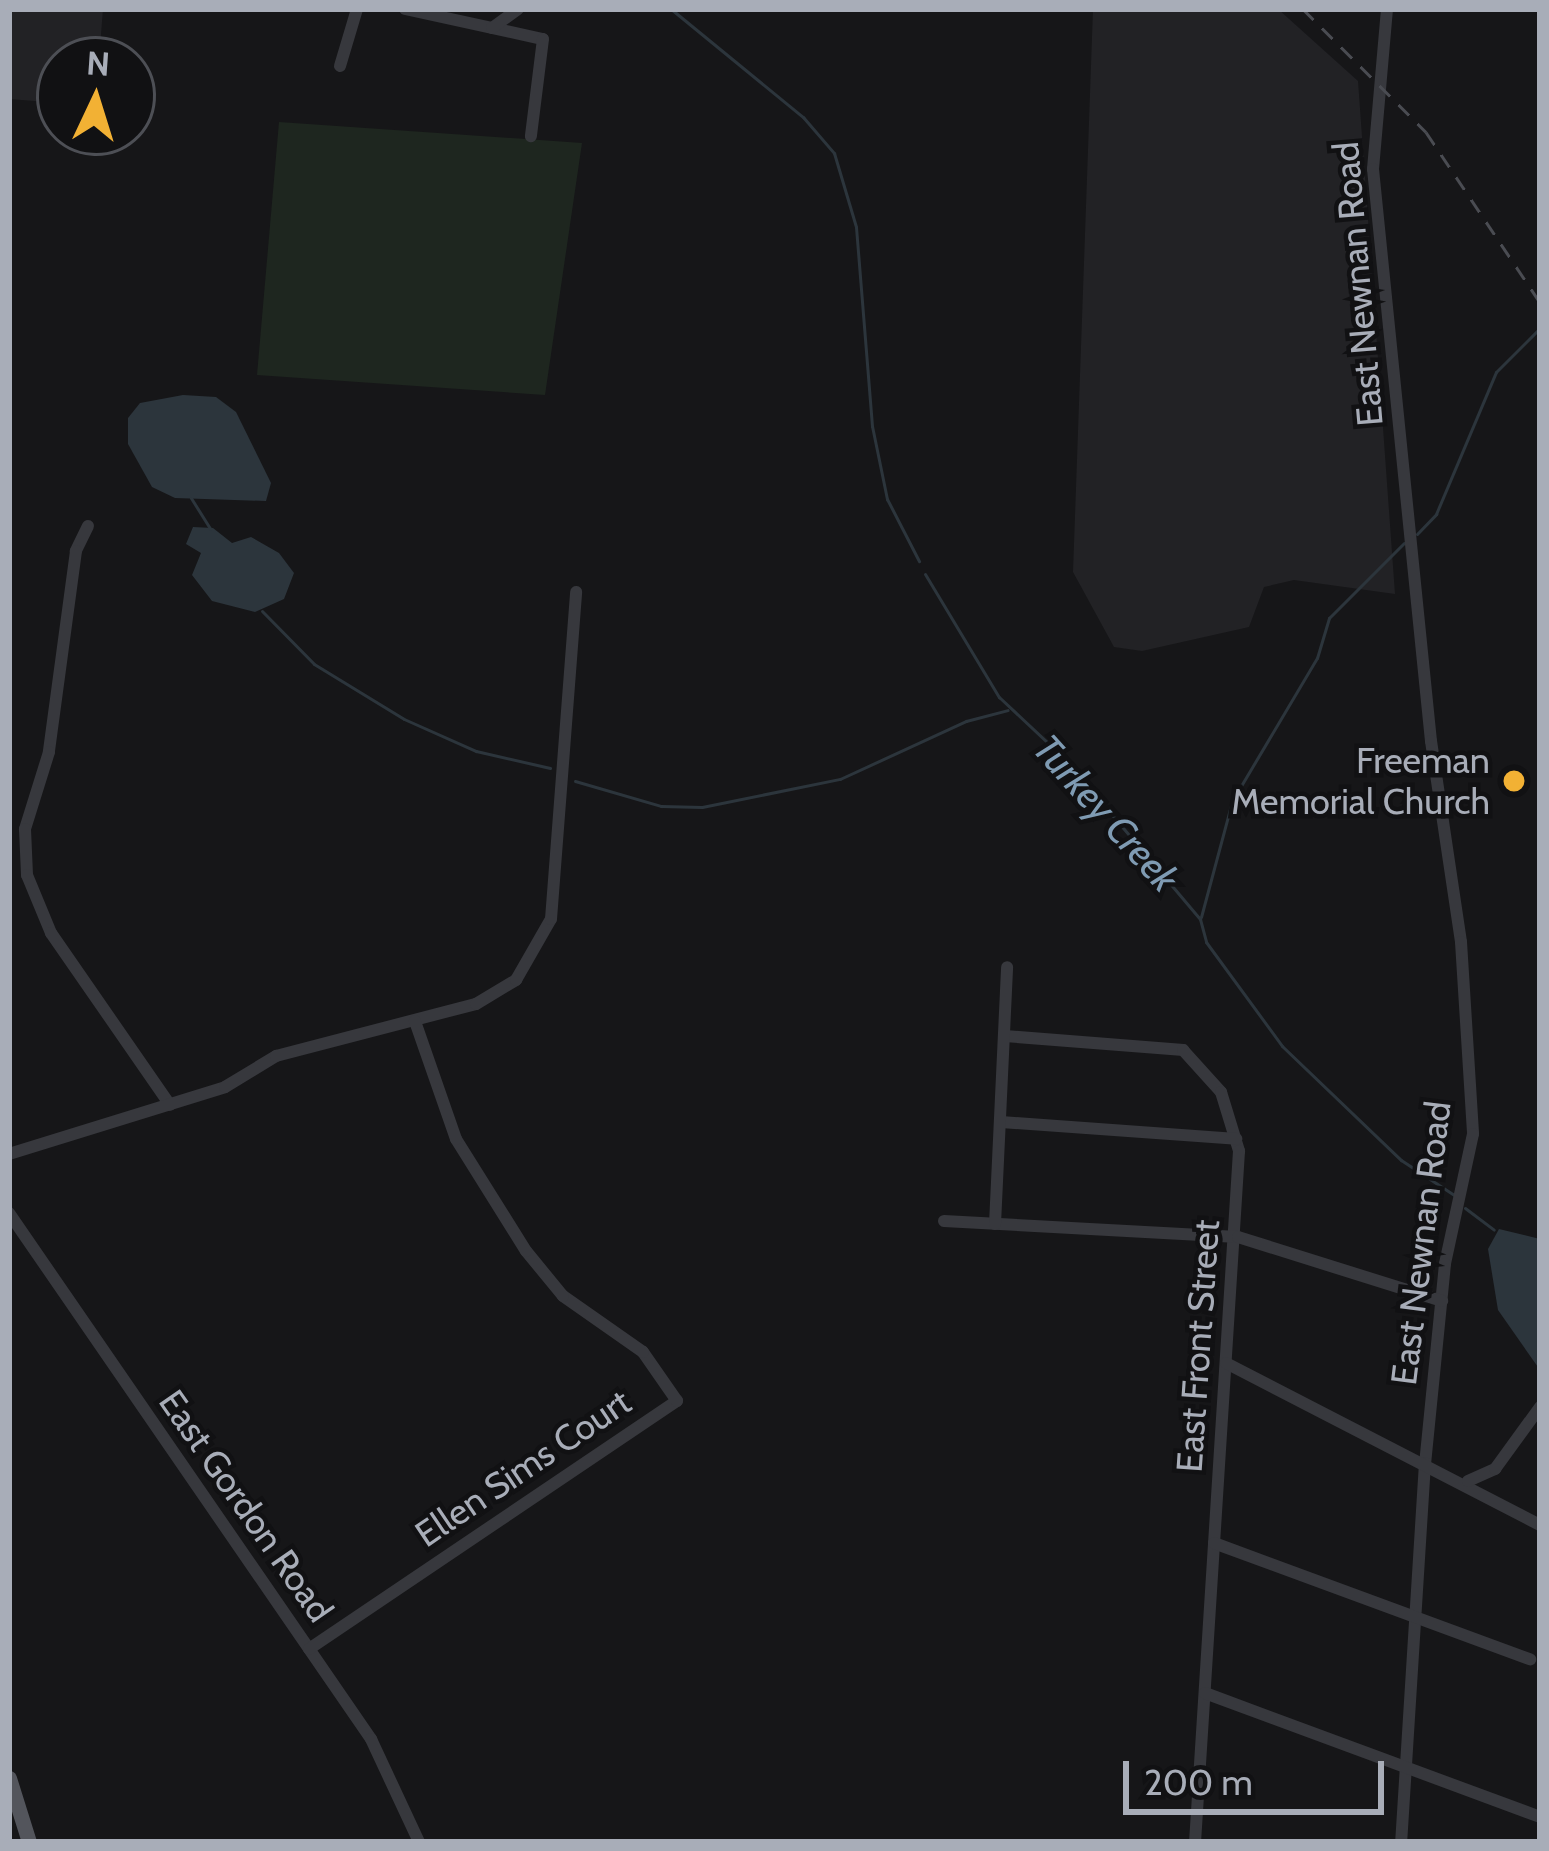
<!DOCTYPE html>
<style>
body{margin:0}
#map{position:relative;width:1549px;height:1851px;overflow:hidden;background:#161618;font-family:Cabin,sans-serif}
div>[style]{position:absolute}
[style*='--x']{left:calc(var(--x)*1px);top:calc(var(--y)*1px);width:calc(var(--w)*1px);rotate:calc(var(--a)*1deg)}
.built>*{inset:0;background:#222225}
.green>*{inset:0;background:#1e261f}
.water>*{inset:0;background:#2c353c}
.stream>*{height:3px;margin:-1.5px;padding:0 1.5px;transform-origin:1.5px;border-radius:1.5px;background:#2c353c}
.minor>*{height:12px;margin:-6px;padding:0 6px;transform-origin:6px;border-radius:6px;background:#37383d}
.major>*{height:15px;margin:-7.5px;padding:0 7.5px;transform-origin:7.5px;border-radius:7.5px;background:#53555c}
.rail>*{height:3px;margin-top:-1.5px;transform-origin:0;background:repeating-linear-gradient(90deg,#4a4c52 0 15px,transparent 0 27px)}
.dots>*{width:33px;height:33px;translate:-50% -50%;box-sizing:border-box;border:6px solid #111113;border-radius:50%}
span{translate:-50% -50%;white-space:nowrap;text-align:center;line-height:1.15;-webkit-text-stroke:9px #111113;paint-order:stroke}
.street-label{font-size:36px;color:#a8adb8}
.poi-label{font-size:36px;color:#a8adb8}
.right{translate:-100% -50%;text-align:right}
.water-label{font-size:39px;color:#7f9bb3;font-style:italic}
.frame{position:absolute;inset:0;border:12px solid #a8adb8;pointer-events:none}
.north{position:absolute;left:36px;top:36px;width:120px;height:120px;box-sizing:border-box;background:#111113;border:3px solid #4d4f55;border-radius:50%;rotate:4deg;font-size:33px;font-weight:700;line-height:48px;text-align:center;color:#a8adb8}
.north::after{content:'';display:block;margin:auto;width:42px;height:54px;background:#f2b134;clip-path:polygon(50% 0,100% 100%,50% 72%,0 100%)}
.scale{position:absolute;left:1123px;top:1761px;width:261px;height:54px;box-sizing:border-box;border:6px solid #a8adb8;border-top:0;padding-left:15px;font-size:36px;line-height:42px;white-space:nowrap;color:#a8adb8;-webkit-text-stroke:9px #111113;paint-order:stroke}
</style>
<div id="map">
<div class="built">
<div style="clip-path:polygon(9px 9px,103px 9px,99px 60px,60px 60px,60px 103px,9px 99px)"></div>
<div style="clip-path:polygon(1093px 9px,1278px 9px,1358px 81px,1395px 594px,1294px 580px,1264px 587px,1249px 627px,1142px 651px,1114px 647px,1073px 572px)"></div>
</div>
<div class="green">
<div style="clip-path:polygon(279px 122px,582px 143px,545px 395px,257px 375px)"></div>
</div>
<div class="water">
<div style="clip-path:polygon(183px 395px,216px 397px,236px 412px,271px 483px,266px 501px,175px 498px,152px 487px,128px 444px,128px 418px,140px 403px)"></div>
<div style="clip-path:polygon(193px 527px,213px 528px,232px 543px,251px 537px,279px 553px,294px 573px,284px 599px,255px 612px,212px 601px,192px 575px,201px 553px,186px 544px)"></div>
<div style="clip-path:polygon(1499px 1229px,1540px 1239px,1540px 1370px,1498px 1310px,1488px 1249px)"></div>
</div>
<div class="stream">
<div style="--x:671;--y:9;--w:171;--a:39.3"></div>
<div style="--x:803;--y:117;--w:48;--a:49.3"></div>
<div style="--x:834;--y:153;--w:77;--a:73.4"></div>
<div style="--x:856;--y:227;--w:200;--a:85.4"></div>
<div style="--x:872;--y:426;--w:75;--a:78.4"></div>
<div style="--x:887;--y:499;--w:70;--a:62.7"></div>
<div style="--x:191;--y:498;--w:36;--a:58"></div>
<div style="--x:1417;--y:534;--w:28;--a:-46"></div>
<div style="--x:1436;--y:514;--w:154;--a:-67.1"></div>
<div style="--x:1496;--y:372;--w:62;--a:-45"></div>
<div style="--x:925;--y:574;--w:144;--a:59"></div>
<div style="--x:999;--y:697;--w:89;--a:43.2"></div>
<div style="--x:1064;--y:758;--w:211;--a:49.8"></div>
<div style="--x:1200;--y:919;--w:24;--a:75"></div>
<div style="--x:1206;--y:942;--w:129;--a:53.8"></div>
<div style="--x:1282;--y:1046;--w:165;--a:43.8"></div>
<div style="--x:1401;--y:1160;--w:64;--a:33.4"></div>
<div style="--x:262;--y:611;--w:74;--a:45.5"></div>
<div style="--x:314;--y:664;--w:105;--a:31.4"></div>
<div style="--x:404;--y:719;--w:79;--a:24"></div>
<div style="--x:476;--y:751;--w:76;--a:12.9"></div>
<div style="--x:575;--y:781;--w:90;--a:16.2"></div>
<div style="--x:661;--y:806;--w:41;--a:1.4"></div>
<div style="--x:702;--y:807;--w:141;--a:-11.5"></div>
<div style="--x:840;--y:779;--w:139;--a:-24.7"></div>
<div style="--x:966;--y:721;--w:43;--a:-14.7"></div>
<div style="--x:1201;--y:917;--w:120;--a:-75"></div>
<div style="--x:1232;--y:801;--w:166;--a:-59.3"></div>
<div style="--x:1317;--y:658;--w:42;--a:-73.3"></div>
<div style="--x:1329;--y:618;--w:106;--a:-45"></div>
<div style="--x:1465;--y:1208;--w:36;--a:37"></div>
</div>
<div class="minor">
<div style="--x:405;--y:9;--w:141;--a:12.3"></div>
<div style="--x:543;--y:39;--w:98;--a:97.1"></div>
<div style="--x:1387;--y:9;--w:161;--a:95"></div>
<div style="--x:1373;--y:169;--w:575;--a:84.21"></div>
<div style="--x:1431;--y:741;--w:203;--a:81.5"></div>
<div style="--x:1461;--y:942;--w:192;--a:86.4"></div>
<div style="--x:1473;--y:1134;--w:133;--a:102.2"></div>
<div style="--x:1445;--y:1264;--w:200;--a:95.7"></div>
<div style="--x:1425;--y:1463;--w:380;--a:93.6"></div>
<div style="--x:492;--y:28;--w:32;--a:-36"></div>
<div style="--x:340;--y:66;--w:59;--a:-73.4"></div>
<div style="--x:88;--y:526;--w:28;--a:116"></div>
<div style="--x:76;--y:551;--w:203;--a:97.7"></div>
<div style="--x:49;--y:752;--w:81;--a:107.3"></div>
<div style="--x:25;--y:829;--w:46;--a:87.5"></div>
<div style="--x:27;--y:875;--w:63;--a:67.5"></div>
<div style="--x:51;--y:933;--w:209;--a:55.3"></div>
<div style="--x:1005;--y:1036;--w:179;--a:4.5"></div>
<div style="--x:1183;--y:1050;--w:57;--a:47.9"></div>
<div style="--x:1221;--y:1092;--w:62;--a:73"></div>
<div style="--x:1239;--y:1151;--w:692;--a:93.64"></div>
<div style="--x:1001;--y:1122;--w:236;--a:4.1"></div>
<div style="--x:9;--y:1154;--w:226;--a:-17.2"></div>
<div style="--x:225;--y:1087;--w:60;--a:-31.3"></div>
<div style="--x:276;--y:1056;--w:207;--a:-14.6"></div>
<div style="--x:476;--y:1004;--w:47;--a:-31"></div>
<div style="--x:516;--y:980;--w:70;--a:-60.2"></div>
<div style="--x:551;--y:919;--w:328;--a:-85.6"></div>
<div style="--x:9;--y:1213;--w:639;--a:55.46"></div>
<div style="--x:371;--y:1739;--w:114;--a:65"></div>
<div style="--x:944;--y:1221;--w:294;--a:3.1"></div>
<div style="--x:1238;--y:1237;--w:214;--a:17.4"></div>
<div style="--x:995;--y:1224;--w:257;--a:-87.3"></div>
<div style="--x:1226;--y:1363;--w:353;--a:27.3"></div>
<div style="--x:1468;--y:1481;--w:30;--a:-24"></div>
<div style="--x:1495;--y:1469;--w:77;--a:-54"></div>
<div style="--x:1214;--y:1543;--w:337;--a:20.2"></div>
<div style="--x:309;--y:1649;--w:444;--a:-34"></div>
<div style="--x:677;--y:1401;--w:60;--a:-124.8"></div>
<div style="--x:643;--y:1352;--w:98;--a:-145"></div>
<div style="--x:563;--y:1296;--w:58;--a:-129.4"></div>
<div style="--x:526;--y:1251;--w:132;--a:-122"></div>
<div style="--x:456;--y:1139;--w:125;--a:-109.2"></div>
<div style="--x:1205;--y:1693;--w:357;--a:20.3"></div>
</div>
<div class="major">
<div style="--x:9;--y:1778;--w:67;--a:72.6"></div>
</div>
<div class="rail">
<div style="--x:1303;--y:9;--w:174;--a:45"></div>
<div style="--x:1426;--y:132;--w:205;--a:56.2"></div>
</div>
<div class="dots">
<div style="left:1514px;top:781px;background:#f2b134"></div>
</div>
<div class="street-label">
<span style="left:1358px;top:284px;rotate:-95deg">East Newnan Road</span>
<span style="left:1421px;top:1243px;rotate:-83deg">East Newnan Road</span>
<span style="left:1198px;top:1346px;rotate:-86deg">East Front Street</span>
<span style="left:523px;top:1468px;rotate:-34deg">Ellen Sims Court</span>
<span style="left:246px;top:1506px;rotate:55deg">East Gordon Road</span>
</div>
<div class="poi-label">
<span class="right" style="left:1490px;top:781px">Freeman<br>Memorial Church</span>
</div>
<div class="water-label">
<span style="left:1106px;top:813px;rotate:48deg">Turkey Creek</span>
</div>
<div class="frame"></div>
<div class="north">N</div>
<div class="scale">200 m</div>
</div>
